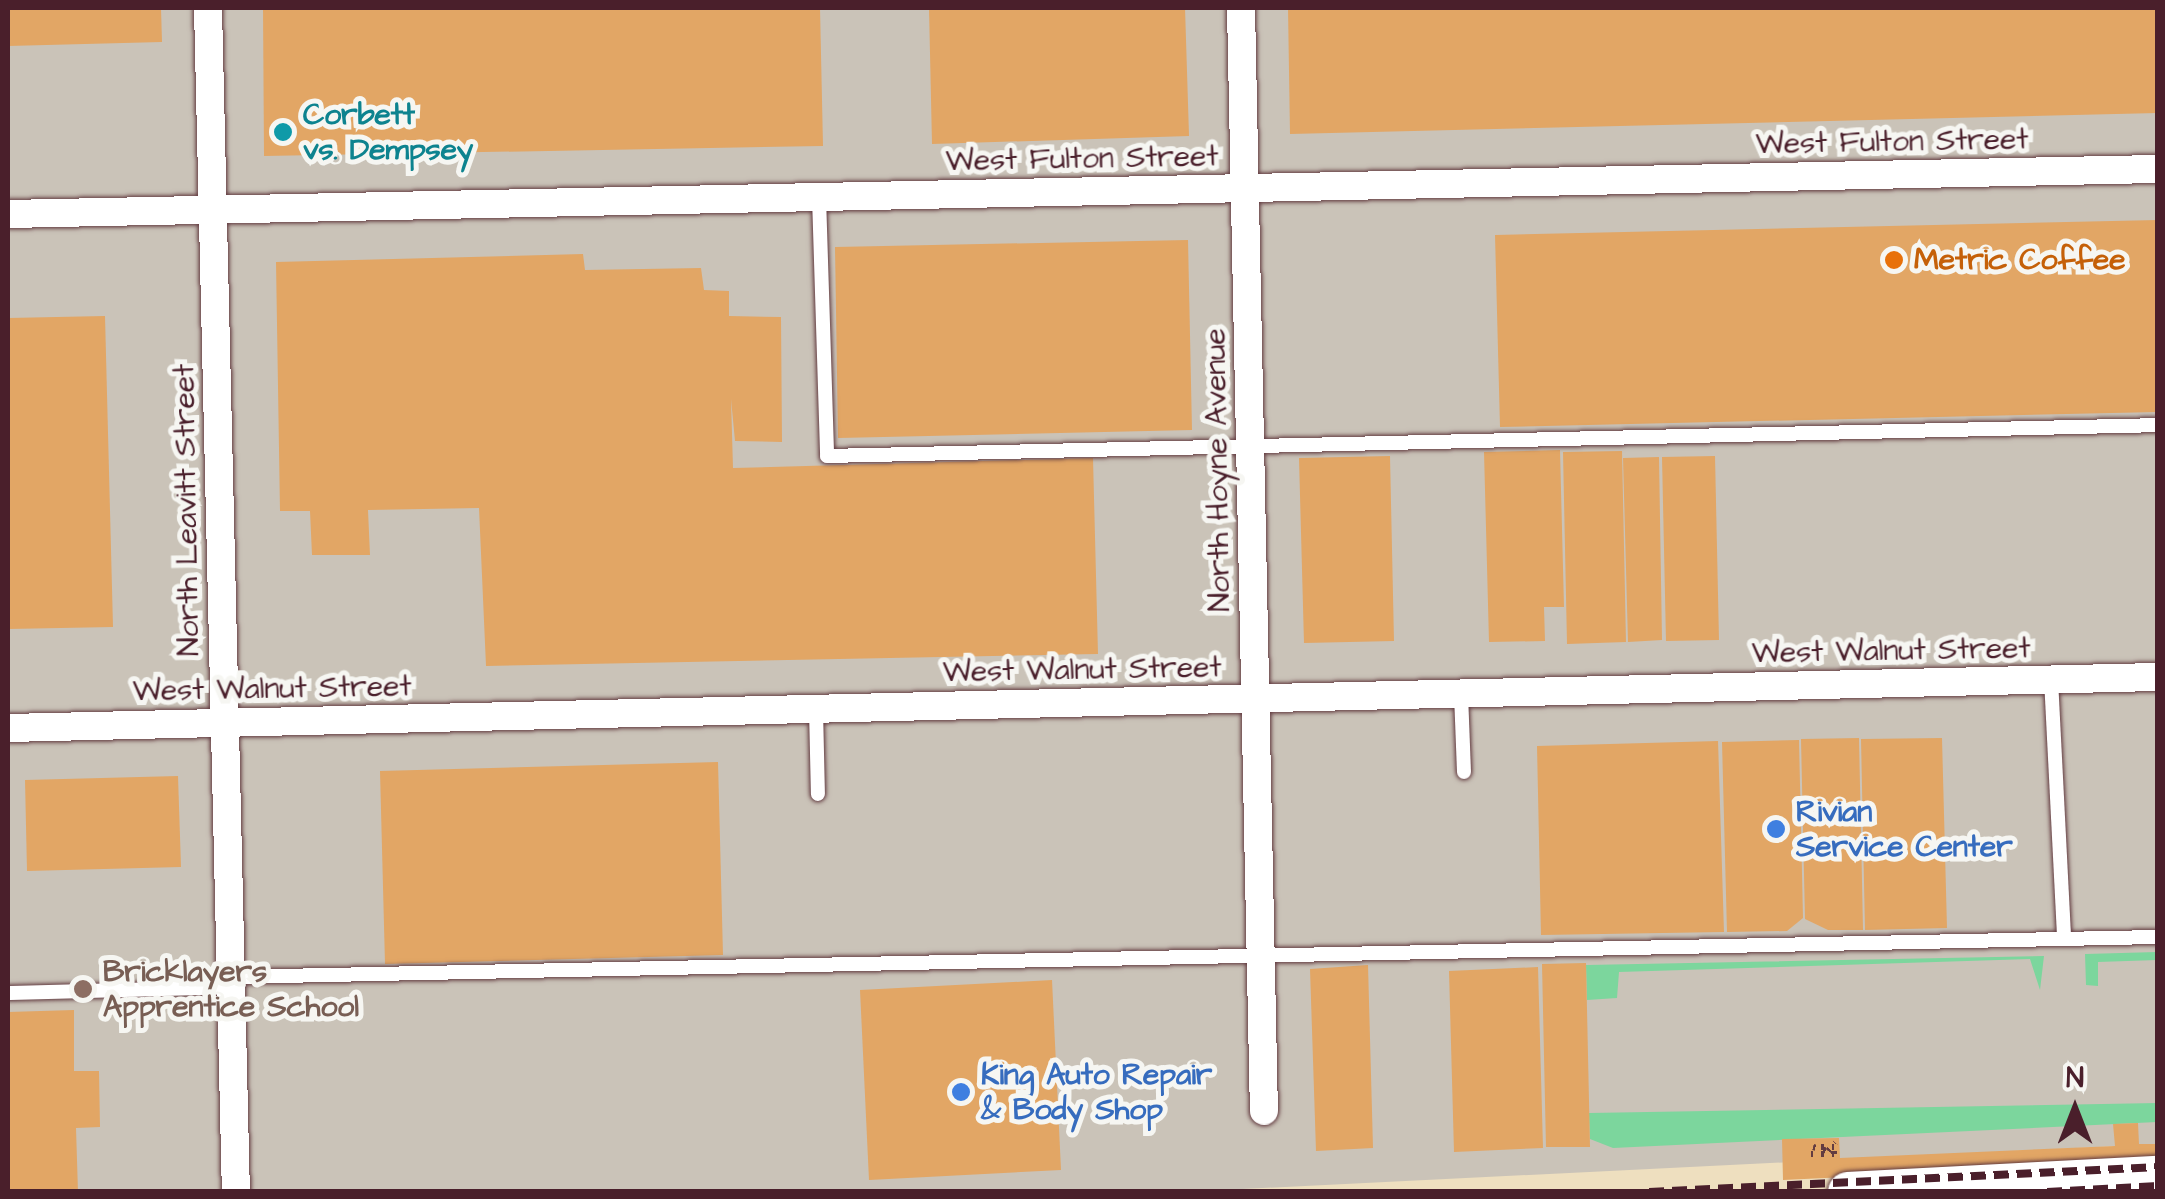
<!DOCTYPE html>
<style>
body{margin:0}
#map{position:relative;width:2165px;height:1199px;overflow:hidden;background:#eedfbf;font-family:"Architects Daughter",sans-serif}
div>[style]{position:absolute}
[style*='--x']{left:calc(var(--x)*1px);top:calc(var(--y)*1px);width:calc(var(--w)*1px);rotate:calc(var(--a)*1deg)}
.industrial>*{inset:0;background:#cac3b8}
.green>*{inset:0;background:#7cd69d}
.building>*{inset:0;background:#e2a665}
.path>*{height:6px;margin-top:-3px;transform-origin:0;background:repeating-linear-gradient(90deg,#633c41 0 2.5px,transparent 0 10.5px)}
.roads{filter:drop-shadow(0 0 2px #633c41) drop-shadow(0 0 2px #633c41)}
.lane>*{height:14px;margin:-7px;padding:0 7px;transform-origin:7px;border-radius:7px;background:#fff}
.street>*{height:28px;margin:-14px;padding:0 14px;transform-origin:14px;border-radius:14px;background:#fff}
.secondary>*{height:40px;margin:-20px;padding:0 20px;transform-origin:20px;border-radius:20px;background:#fff}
.rail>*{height:8px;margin-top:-4px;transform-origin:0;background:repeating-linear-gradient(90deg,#4a1f2b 0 15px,transparent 0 23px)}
.path-bridge>*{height:6px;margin-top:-3px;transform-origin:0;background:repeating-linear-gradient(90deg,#633c41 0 2.5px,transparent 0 10.5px)}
.dots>*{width:28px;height:28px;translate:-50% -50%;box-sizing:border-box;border:5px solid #f6f6f2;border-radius:50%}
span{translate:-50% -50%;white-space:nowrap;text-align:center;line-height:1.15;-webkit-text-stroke:10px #f6f6f2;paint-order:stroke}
.culture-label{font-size:30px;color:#0d838f;font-weight:700}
.left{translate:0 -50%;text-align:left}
.street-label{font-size:30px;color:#4a1f2b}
.food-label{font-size:30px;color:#c56008;font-weight:700}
.shop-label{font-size:30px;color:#366cbe;font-weight:700}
.education-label{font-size:30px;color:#785e54;font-weight:700}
.frame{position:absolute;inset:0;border:10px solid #4a1f2b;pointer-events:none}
.north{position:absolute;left:2025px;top:1059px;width:100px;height:100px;-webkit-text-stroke:8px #f6f6f2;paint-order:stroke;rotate:0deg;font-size:28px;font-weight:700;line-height:40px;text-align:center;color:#4a1f2b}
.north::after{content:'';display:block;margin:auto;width:35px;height:45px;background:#4a1f2b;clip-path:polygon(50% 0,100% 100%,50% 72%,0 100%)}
</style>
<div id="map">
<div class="industrial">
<div style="clip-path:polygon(8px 8px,2157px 8px,2157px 1144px,1183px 1192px,8px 1191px)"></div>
</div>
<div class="green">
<div style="clip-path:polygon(2157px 952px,2157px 960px,2098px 962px,2098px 986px,2086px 985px,2085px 954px)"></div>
<div style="clip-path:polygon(2044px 956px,2040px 990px,2030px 959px,1619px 972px,1617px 998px,1587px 1000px,1586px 965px)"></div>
<div style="clip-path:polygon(2158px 1103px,2157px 1122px,1613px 1148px,1590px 1139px,1589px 1113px)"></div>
</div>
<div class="building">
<div style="clip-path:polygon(8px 8px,161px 8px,162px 42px,8px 46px)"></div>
<div style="clip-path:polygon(263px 8px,820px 8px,823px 146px,264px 156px)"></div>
<div style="clip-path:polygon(929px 8px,1185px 8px,1189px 136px,932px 144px)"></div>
<div style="clip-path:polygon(1288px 8px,2158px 8px,2158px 113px,1290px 134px)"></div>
<div style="clip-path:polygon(2158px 220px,2158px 412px,1500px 427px,1495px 235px)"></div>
<div style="clip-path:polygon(1188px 240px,1192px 430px,838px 438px,835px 247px)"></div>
<div style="clip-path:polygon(583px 254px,585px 270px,701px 268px,704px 290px,729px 291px,729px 316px,781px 317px,782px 442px,735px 441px,731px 399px,733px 468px,1093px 458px,1098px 654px,486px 666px,479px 508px,368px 510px,370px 555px,312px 555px,310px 511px,280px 511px,276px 262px)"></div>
<div style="clip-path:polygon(105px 316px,113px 627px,8px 629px,8px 318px)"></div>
<div style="clip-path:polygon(1560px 450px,1564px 607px,1544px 607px,1545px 641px,1489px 642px,1484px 452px)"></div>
<div style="clip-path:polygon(1622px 451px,1626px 642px,1567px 644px,1563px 452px)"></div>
<div style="clip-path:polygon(1390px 456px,1394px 641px,1304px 643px,1299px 458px)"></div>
<div style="clip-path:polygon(1715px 456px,1719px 640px,1666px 641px,1662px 457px)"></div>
<div style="clip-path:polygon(1659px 457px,1662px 640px,1628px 642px,1623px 458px)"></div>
<div style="clip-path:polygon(1859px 738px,1863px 930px,1828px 930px,1805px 919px,1801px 739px)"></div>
<div style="clip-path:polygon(1942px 738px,1947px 928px,1865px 930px,1861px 739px)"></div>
<div style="clip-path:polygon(1799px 740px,1803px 918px,1787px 931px,1727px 932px,1722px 742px)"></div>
<div style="clip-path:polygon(1718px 741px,1724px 932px,1541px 935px,1537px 746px)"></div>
<div style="clip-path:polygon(718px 762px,723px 955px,385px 964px,380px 771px)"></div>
<div style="clip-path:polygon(178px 776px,181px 867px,27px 871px,25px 780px)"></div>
<div style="clip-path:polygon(1586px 963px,1590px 1147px,1546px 1147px,1542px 964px)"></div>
<div style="clip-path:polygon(1368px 965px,1373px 1148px,1316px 1151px,1310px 969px)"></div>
<div style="clip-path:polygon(1538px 967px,1543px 1148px,1454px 1152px,1449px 971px)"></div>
<div style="clip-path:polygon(1052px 980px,1061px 1170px,869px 1180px,860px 990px)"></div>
<div style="clip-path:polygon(74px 1010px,74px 1071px,99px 1071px,100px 1127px,76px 1128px,78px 1192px,8px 1192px,8px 1012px)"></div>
<div style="clip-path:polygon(2138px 1123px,2139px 1144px,2158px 1144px,2158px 1162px,1783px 1180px,1782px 1139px,1839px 1138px,1840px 1158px,2115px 1146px,2113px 1124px)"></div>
</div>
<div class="path">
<div style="--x:1828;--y:1151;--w:11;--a:-49"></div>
</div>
<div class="roads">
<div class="lane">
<div style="--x:819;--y:197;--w:259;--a:88.2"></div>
<div style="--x:827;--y:456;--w:1331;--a:-1.33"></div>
<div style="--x:2051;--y:679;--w:260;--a:87.1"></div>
<div style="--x:1461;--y:694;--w:78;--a:87.8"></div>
<div style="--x:816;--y:709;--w:85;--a:88.7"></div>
<div style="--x:231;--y:977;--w:1927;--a:-1.19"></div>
<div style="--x:8;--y:993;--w:223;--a:-1.5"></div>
</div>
<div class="street">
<div style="--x:208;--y:8;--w:1184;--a:88.65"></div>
<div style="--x:1241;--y:8;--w:1103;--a:88.81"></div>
<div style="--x:8;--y:214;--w:2150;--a:-1.2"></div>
<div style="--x:8;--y:728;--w:2151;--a:-1.36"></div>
</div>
<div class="secondary">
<div style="--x:1848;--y:1192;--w:310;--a:-3"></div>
</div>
</div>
<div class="rail">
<div style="--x:1649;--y:1192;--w:510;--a:-2.81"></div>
<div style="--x:2047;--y:1192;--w:111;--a:-3.1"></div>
</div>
<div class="path-bridge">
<div style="--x:1811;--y:1154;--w:23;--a:0"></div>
<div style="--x:1834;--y:1154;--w:7;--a:-90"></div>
<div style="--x:1834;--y:1147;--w:21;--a:180"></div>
<div style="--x:1813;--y:1147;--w:16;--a:15"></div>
</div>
<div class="dots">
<div style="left:283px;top:132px;background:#0f9aa8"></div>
<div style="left:1894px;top:260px;background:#e8710a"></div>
<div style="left:1776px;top:829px;background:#3f7fe0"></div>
<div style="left:83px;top:989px;background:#8d6e63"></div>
<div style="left:961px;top:1092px;background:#3f7fe0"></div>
</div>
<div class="culture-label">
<span class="left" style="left:303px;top:132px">Corbett<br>vs. Dempsey</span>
</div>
<div class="street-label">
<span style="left:1892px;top:142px;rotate:-1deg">West Fulton Street</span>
<span style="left:1082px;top:159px;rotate:-1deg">West Fulton Street</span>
<span style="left:1218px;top:470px;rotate:-91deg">North Hoyne Avenue</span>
<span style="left:187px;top:510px;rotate:-91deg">North Leavitt Street</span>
<span style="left:1891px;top:651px;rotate:-1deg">West Walnut Street</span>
<span style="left:1082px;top:670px;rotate:-1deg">West Walnut Street</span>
<span style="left:272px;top:689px;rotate:-1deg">West Walnut Street</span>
</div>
<div class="food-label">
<span class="left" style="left:1914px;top:260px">Metric Coffee</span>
</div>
<div class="shop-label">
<span class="left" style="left:1796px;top:829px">Rivian<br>Service Center</span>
<span class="left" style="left:981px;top:1092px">King Auto Repair<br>&amp; Body Shop</span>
</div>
<div class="education-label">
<span class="left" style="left:103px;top:989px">Bricklayers<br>Apprentice School</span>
</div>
<div class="frame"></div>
<div class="north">N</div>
</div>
